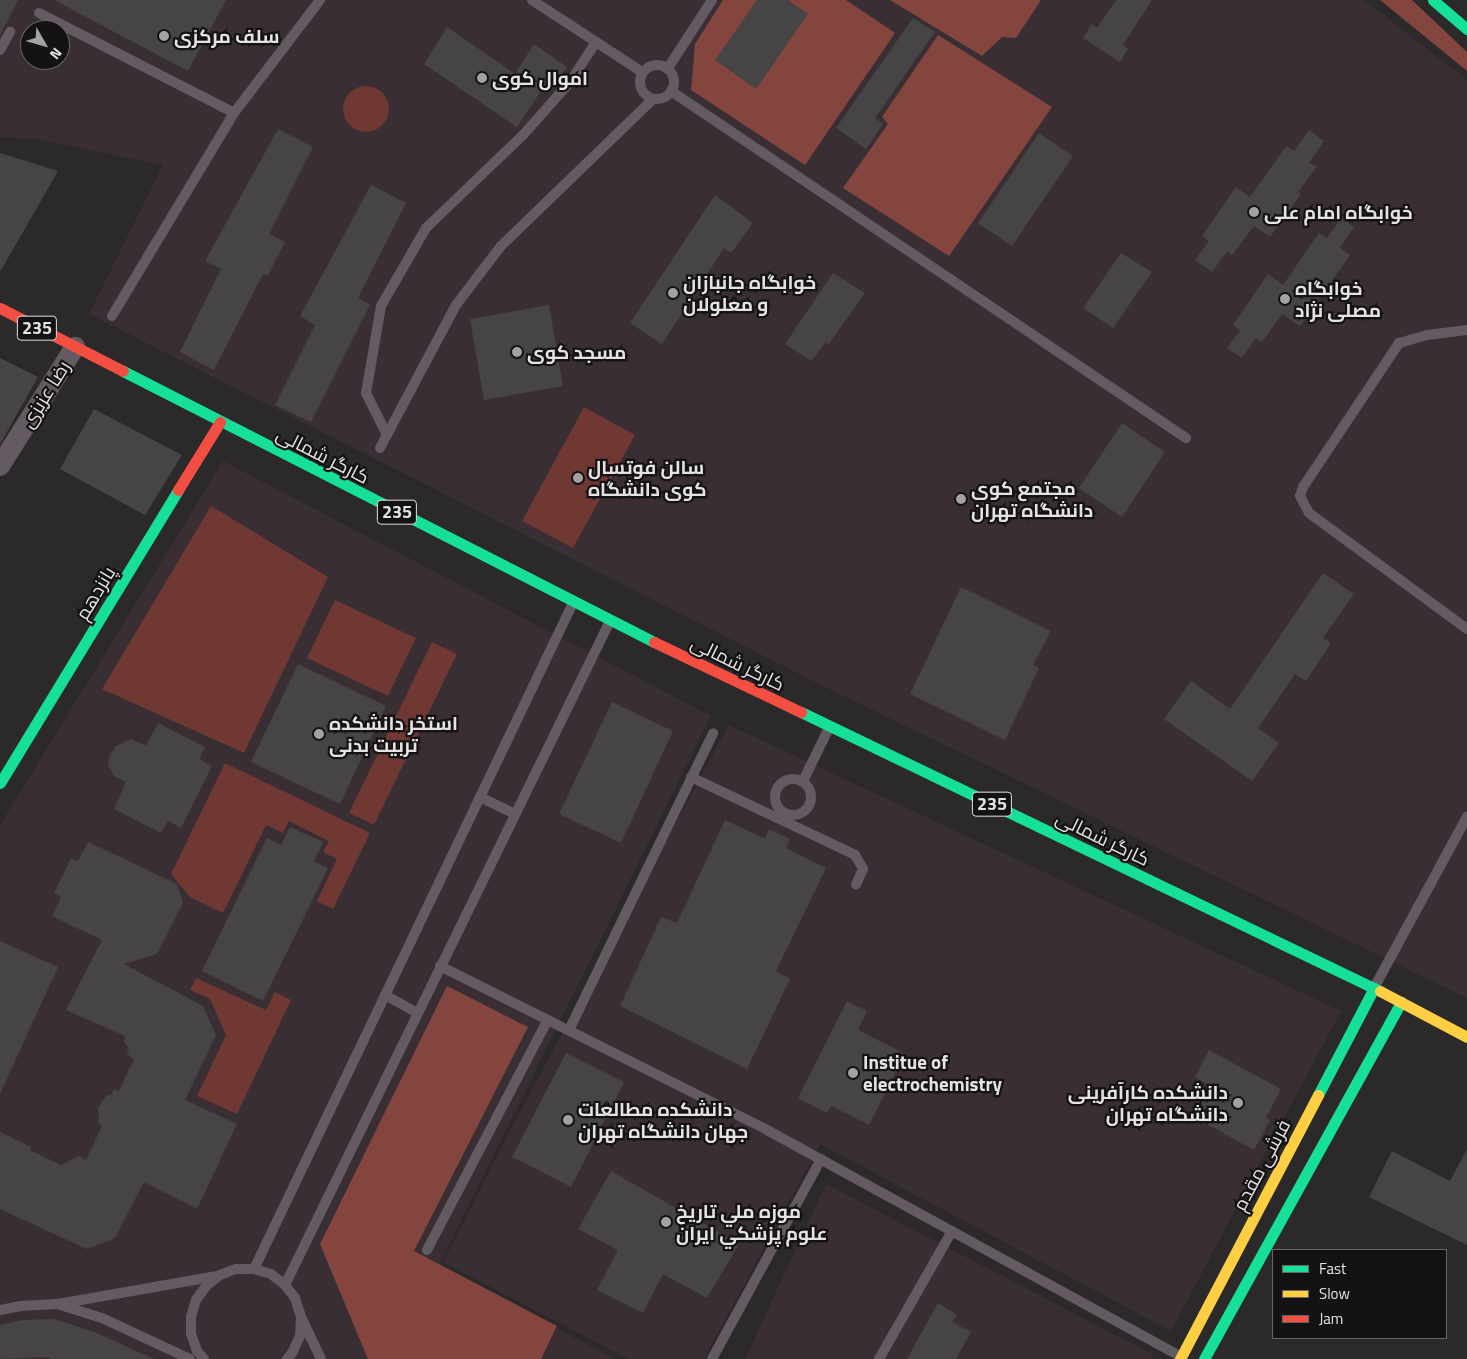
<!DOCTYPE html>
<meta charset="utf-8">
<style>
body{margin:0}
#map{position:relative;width:1467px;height:1359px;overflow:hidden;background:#2c292a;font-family:"Titillium Web",Cairo,sans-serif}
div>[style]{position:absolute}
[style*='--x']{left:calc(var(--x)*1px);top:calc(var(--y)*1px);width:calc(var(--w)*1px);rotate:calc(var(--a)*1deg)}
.built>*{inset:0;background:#392e33}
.green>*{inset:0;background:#6f3833}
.round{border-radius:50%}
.forest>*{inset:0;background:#84453f}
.building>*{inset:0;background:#474445}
.lane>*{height:10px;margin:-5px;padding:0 5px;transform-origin:5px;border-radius:5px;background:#635b61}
.lane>.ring{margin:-5px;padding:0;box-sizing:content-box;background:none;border:10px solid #635b61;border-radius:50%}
.street>*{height:20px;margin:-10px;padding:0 10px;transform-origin:10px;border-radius:10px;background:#635b61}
.fast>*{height:11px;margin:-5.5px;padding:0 5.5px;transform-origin:5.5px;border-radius:5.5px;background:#16e098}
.slow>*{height:11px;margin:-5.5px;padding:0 5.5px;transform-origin:5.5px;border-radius:5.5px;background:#ffcf43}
.jam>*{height:11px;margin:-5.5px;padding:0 5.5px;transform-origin:5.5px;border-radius:5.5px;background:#f24e42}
.dots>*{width:14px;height:14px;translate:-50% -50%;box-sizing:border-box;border:2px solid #141213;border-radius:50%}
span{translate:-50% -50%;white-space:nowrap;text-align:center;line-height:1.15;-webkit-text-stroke:4.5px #141213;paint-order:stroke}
.shield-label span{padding:1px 4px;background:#141213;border:1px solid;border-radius:4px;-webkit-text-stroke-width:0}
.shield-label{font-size:18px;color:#e5e2e3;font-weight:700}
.poi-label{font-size:19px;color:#e5e2e3;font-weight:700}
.left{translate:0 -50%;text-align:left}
.right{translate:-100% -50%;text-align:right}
.street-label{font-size:19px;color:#e5e2e3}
.legend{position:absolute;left:1272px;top:1249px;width:175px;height:90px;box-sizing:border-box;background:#141213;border:1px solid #686566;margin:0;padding:6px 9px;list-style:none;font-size:15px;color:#e5e2e3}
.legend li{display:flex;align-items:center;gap:10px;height:25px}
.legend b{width:25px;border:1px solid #686566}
.north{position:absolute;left:20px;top:20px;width:50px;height:50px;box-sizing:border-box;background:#141213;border:1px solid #686566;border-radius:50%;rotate:128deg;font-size:14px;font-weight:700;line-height:20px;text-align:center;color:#e5e2e3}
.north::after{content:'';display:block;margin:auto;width:18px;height:22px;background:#a4a1a2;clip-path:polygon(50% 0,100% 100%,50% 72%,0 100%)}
</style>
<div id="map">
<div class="built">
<div style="clip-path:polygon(evenodd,0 0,1364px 0,1467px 80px,1467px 998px,819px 684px,89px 314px,163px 165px,36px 139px,0 137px,0 0,30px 30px,60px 30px,60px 60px,30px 60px,30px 30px)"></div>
<div style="clip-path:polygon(223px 461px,711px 716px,439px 1266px,615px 1359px,0 1359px,0 825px)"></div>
<div style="clip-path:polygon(729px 725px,1341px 1011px,1171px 1331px,820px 1144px,704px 1359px,628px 1359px,443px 1262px,516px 1119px)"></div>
<div style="clip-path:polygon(826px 1184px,1154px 1355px,1152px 1359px,745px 1359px)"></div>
</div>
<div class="green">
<div class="round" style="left:343px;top:86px;width:46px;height:46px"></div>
<div style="clip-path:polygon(584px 407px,635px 435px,573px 548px,522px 521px)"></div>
<div style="clip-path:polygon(211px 506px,328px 577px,244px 753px,102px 689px)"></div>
<div style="clip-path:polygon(335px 600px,416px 638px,388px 696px,307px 658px)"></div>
<div style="clip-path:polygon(432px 642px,457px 654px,374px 825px,349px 813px)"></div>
<div style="clip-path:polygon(225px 763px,370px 833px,333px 909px,317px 901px,337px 859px,323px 852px,329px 841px,289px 821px,283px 833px,266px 825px,223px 913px,190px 897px,171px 874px)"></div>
<div style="clip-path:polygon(196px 978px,266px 1010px,275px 992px,291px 1000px,237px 1114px,197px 1096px,226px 1035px,210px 999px,190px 990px)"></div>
</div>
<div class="forest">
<div style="clip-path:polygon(723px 0,846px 0,895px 33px,805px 165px,691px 90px,695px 44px)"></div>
<div style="clip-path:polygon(890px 0,1041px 0,1016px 38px,1002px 37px,982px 56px)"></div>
<div style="clip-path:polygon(1380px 0,1412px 0,1467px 52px,1467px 71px)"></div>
<div style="clip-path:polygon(938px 35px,1052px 107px,949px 256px,843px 188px,888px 124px,882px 117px)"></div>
<div style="clip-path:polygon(447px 986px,528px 1027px,414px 1251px,557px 1326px,541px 1359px,368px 1359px,320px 1244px)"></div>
</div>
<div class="building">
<div style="clip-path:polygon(0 0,18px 0,0 35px)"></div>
<div style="clip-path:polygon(54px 0,226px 0,188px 71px)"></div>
<div style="clip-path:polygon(757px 0,788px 0,808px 14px,756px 89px,715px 60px)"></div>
<div style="clip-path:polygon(1116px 0,1152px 0,1123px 45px,1128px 49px,1120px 62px,1083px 38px,1092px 24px,1097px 28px)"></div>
<div style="clip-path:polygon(913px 18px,935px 32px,875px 118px,883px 124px,866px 149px,836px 128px)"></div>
<div style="clip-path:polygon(447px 27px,515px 74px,534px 44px,567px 67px,551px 90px,545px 85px,517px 127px,424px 64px)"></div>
<div style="clip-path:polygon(278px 129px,313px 147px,269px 234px,285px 242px,268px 275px,263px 274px,214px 370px,180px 352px,221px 269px,205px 261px)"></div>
<div style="clip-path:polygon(1309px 130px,1324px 141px,1309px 163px,1317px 166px,1298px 192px,1301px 194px,1270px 237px,1254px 226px,1232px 255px,1227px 251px,1212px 272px,1195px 260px,1209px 241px,1202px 236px,1236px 187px,1250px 197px,1286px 146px,1294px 151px)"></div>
<div style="clip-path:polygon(1039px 133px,1073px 156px,1012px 246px,978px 223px)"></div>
<div style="clip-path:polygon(0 153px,58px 171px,0 272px)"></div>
<div style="clip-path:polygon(371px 185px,406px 203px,358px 298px,370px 305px,311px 422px,275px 405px,315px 325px,300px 316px)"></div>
<div style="clip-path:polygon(715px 195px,753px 223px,731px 253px,724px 248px,662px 344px,630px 323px)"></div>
<div style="clip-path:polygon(1341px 218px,1354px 227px,1340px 248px,1350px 255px,1300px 326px,1282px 314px,1262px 342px,1256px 338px,1242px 358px,1227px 348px,1240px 330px,1233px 325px,1268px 274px,1283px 285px,1319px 233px,1327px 238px)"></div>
<div style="clip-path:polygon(1121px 253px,1152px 272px,1113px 328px,1083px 308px)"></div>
<div style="clip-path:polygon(833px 273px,865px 293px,828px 345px,826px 342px,811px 361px,785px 344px)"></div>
<div style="clip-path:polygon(549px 305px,563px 386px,484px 400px,470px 319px)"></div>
<div style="clip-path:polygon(0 358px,38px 377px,0 444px)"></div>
<div style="clip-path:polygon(94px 409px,182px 455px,145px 515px,60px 469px)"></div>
<div style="clip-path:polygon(1122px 423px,1165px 452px,1122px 517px,1079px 488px)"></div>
<div style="clip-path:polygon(1323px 573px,1354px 594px,1323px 638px,1331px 643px,1306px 681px,1295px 674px,1258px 728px,1279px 743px,1252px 781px,1164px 719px,1191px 681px,1230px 709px)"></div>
<div style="clip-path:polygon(961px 587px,1051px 631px,1033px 665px,1039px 668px,1005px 740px,910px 694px)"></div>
<div style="clip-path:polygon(298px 664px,386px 706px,340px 804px,251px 762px)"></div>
<div style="clip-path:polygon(612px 702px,673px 731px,621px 843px,559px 814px)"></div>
<div style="clip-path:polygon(158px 723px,205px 747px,199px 759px,212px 766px,181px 828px,168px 821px,161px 833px,114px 809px,126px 782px,114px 776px,108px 765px,110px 755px,116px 746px,131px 739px,146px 746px)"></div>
<div style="clip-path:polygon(725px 820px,765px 839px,769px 829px,790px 839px,786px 848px,826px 868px,776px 971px,790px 979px,747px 1069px,620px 1006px,661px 917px,677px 923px)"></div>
<div style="clip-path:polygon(290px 827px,323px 842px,314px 861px,328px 868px,263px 1001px,202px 971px,267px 838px,281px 845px)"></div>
<div style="clip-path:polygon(88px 842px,177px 884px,183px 903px,157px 954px,124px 964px,203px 1006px,216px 1035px,185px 1100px,237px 1124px,197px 1209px,144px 1182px,115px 1238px,87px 1249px,0 1209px,0 1132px,31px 1147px,30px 1150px,61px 1165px,79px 1156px,86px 1160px,102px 1126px,98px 1123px,99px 1119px,98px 1108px,106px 1096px,111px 1095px,114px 1089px,119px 1091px,134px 1059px,127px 1055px,129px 1048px,124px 1042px,125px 1036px,66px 1010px,102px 940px,52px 916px,61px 897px,54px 893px,71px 858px,78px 861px)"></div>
<div style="clip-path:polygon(0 941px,58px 967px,0 1094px)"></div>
<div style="clip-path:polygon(847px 1001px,867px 1011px,858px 1030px,905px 1054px,869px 1125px,831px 1106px,827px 1113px,798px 1098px)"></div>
<div style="clip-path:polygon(1209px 1050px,1281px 1089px,1266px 1118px,1270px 1120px,1254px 1150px,1194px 1117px,1211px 1087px,1195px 1077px)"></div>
<div style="clip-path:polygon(566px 1053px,624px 1082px,571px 1187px,512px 1157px)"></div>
<div style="clip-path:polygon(1467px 1149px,1467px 1245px,1369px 1197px,1392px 1151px,1450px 1181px)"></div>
<div style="clip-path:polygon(611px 1171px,739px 1244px,707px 1298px,663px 1274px,643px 1313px,597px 1290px,618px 1250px,578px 1229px)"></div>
<div style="clip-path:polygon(938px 1303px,957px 1315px,952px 1322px,971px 1332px,956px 1359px,907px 1359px)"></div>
<div style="clip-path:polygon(55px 1319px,97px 1333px,154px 1359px,52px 1359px,46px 1357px,0 1359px,0 1325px,23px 1320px)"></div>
</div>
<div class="lane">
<div style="--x:532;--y:0;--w:131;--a:33.2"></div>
<div style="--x:39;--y:13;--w:219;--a:27.1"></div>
<div style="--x:0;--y:50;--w:21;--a:-61"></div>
<div class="ring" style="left:640px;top:65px;width:24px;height:24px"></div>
<div style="--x:668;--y:68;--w:81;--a:-57.1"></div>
<div style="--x:671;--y:91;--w:621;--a:33.97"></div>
<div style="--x:112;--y:316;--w:237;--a:-59"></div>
<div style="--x:234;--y:113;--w:142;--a:-52.7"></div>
<div style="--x:1467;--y:330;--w:40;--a:172.9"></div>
<div style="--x:1427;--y:335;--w:29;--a:164"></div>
<div style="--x:1399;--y:343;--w:173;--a:123.7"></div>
<div style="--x:1303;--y:487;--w:9;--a:108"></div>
<div style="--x:1300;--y:496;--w:19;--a:62"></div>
<div style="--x:1309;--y:513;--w:196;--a:36.3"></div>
<div style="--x:387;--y:435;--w:47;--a:-116.6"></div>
<div style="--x:366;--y:393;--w:88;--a:-80.2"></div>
<div style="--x:381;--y:306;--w:90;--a:-60"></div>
<div style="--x:426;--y:228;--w:134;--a:-43.8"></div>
<div style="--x:523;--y:135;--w:71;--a:-48.4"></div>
<div style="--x:570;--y:82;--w:48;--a:-57"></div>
<div style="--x:380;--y:448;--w:162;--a:-62"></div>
<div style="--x:456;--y:305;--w:74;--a:-52.7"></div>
<div style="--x:501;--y:246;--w:211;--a:-44"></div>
<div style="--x:691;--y:777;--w:182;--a:25.4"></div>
<div style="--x:855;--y:855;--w:16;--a:60"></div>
<div style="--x:863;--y:869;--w:17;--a:114"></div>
<div class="ring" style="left:775px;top:779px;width:26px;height:26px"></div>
<div style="--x:803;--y:781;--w:59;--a:-63.9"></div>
<div style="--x:480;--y:797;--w:39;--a:26"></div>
<div style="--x:440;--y:966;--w:366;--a:26.6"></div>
<div style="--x:767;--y:1130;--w:471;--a:28.7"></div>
<div style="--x:1374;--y:988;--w:195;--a:-61.5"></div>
<div style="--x:385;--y:995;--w:37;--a:29"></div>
<div style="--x:569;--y:1030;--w:330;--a:-64.1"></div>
<div style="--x:427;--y:1250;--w:260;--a:-62.3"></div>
<div style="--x:254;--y:1269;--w:738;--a:-64.41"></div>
<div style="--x:285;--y:1285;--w:739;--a:-63.92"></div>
<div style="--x:58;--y:1304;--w:160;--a:-10"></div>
<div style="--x:0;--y:1310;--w:21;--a:-11"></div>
<div style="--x:21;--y:1306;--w:36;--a:-3"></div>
<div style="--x:57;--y:1304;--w:47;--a:17.3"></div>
<div style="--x:102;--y:1318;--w:97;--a:25"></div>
<div style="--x:302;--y:1319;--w:44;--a:64.6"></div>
<div style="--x:204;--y:1359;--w:11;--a:-131"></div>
<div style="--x:197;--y:1351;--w:18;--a:-109"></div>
<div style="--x:191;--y:1334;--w:17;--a:-90"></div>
<div style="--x:191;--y:1317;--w:18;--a:-74"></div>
<div style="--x:196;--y:1300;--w:17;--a:-54"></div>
<div style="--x:206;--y:1286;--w:18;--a:-38"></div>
<div style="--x:220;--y:1275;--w:17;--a:-21"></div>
<div style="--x:236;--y:1269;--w:18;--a:0"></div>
<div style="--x:254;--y:1269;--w:18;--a:16"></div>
<div style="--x:271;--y:1274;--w:18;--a:38"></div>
<div style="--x:285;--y:1285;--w:16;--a:52"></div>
<div style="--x:295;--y:1298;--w:20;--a:72"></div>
<div style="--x:301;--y:1317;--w:19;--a:93"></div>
<div style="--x:300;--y:1336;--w:19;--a:115"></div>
<div style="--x:292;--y:1353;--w:8;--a:130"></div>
<div style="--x:712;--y:1359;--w:228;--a:-61.4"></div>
<div style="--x:879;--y:1359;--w:147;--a:-60.3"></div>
</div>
<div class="street">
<div style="--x:0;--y:466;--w:141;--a:-57.8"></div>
</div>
<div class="fast">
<div style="--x:1433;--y:0;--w:45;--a:40.5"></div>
<div style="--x:123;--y:371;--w:596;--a:27.04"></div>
<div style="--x:801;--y:712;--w:643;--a:25.73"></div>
<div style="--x:0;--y:783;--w:343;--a:-58.7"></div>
<div style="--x:1318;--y:1095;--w:121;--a:-62.4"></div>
<div style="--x:1204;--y:1359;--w:408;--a:-61.1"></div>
</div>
<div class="slow">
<div style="--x:1380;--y:991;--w:98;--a:27.9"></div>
<div style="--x:1180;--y:1359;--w:298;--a:-62.4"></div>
</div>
<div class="jam">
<div style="--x:0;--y:308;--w:138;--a:27.1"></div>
<div style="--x:178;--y:490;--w:80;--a:-58.3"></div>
<div style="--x:654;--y:642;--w:163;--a:25.5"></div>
</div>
<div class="dots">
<div style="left:164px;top:36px;background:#a4a1a2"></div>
<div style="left:482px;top:78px;background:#a4a1a2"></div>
<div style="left:1254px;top:212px;background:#a4a1a2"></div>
<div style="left:673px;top:293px;background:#a4a1a2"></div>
<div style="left:1285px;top:299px;background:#a4a1a2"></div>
<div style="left:517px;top:352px;background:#a4a1a2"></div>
<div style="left:578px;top:478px;background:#a4a1a2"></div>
<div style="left:961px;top:499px;background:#a4a1a2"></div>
<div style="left:319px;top:734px;background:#a4a1a2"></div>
<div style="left:853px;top:1073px;background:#a4a1a2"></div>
<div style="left:1238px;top:1103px;background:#a4a1a2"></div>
<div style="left:568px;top:1120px;background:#a4a1a2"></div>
<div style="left:666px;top:1222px;background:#a4a1a2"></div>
</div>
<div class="shield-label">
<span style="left:37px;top:328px">235</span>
<span style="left:397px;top:512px">235</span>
<span style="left:992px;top:804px">235</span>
</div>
<div class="poi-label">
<span class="left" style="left:174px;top:36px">سلف مرکزی</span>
<span class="left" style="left:492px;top:78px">اموال کوی</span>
<span class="left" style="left:1264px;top:212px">خوابگاه امام علی</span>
<span class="left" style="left:683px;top:293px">خوابگاه جانبازان<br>و معلولان</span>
<span class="left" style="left:1295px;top:299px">خوابگاه<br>مصلی نژاد</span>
<span class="left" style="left:527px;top:352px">مسجد کوی</span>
<span class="left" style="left:588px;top:478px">سالن فوتسال<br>کوی دانشگاه</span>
<span class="left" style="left:971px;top:499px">مجتمع کوی<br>دانشگاه تهران</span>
<span class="left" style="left:329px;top:734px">استخر دانشکده<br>تربیت بدنی</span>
<span class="left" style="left:863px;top:1073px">Institue of<br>electrochemistry</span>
<span class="right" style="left:1228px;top:1103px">دانشکده کارآفرینی<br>دانشگاه تهران</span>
<span class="left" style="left:578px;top:1120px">دانشکده مطالعات<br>جهان دانشگاه تهران</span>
<span class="left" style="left:676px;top:1222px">موزه ملي تاريخ<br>علوم پزشكي ايران</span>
</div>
<div class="street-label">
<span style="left:45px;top:394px;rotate:-58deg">رضا عزیزی</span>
<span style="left:323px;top:455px;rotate:27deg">کارگر شمالی</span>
<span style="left:95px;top:593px;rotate:-59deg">پانزدهم</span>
<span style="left:738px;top:663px;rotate:26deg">کارگر شمالی</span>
<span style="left:1103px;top:838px;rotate:26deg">کارگر شمالی</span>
<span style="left:1261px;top:1165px;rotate:-62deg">فرشی مقدم</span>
</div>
<ul class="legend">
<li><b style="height:6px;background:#16e098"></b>Fast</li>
<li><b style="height:6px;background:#ffcf43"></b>Slow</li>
<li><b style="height:6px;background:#f24e42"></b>Jam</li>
</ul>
<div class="north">N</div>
</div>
